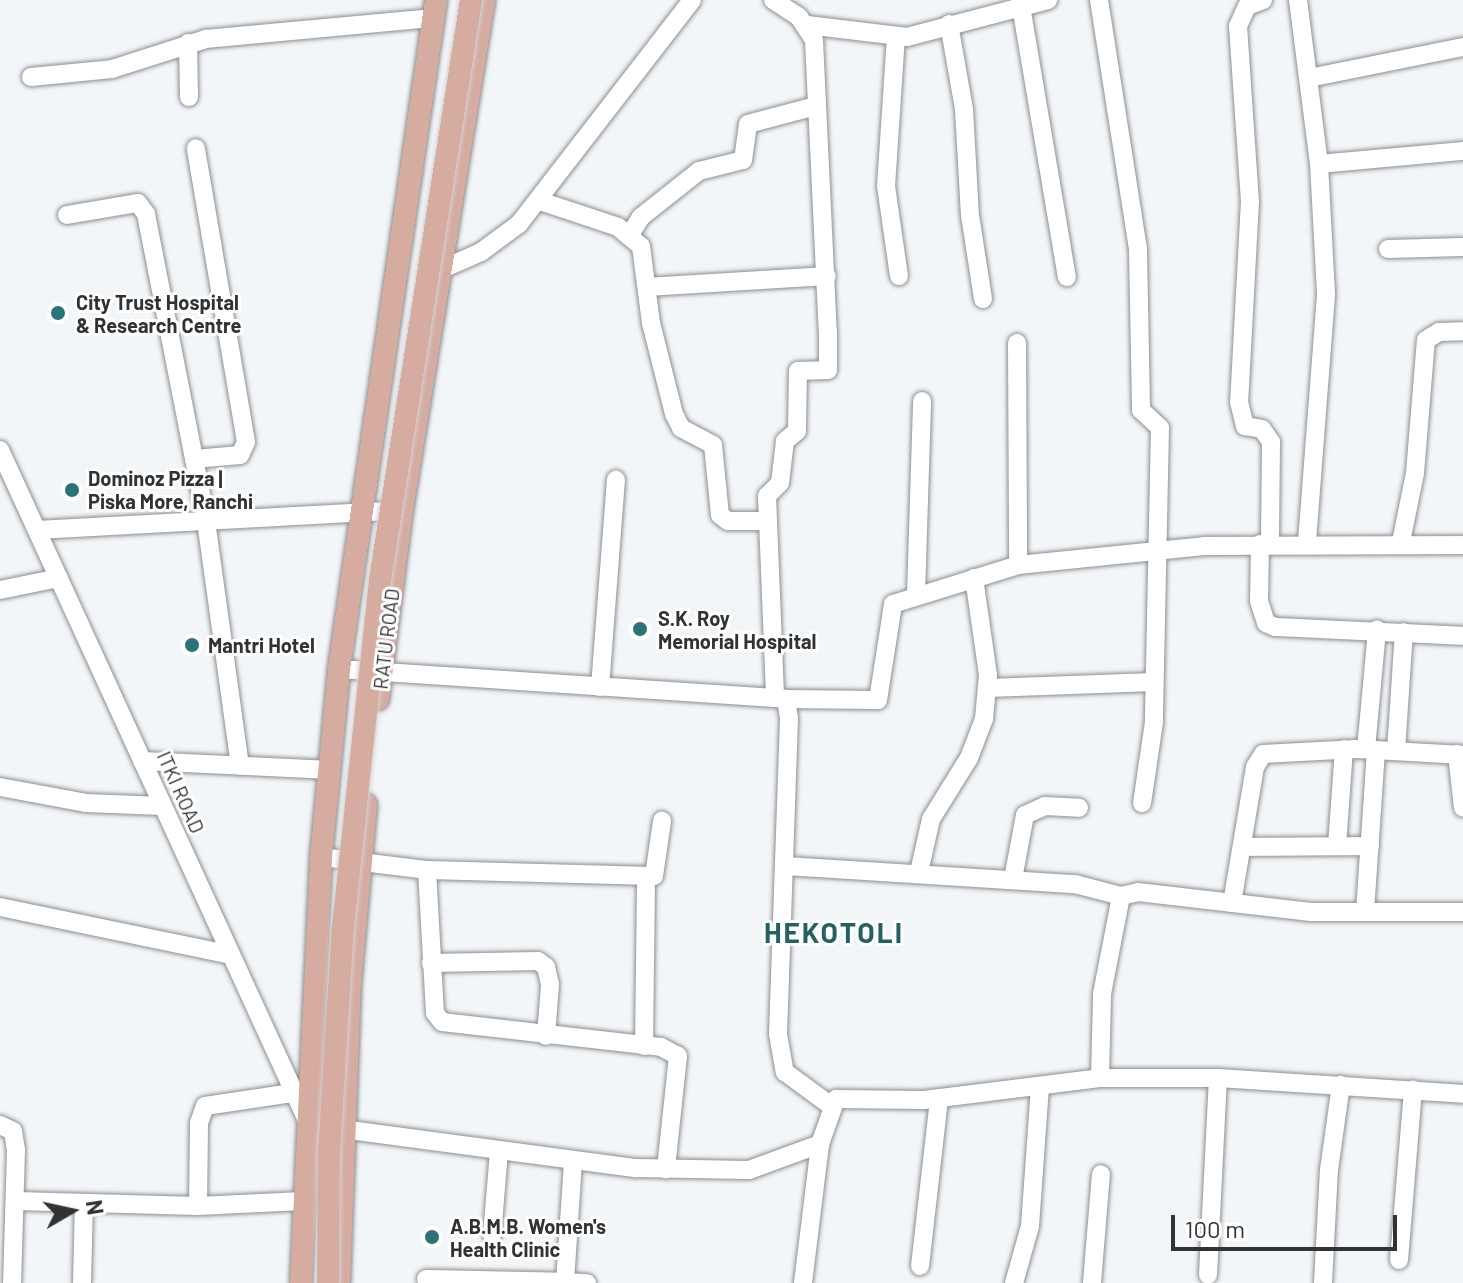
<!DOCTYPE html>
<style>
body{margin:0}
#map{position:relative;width:1463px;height:1283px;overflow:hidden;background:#f3f6f9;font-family:Barlow,sans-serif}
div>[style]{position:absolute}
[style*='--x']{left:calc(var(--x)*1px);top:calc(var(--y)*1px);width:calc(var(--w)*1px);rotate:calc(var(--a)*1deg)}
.roads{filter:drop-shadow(0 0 2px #8c8e91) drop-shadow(0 0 2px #8c8e91)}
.minor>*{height:18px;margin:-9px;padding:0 9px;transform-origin:9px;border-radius:9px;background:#fff}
.major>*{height:22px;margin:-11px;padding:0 11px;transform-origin:11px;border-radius:11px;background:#d6aba0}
.bridges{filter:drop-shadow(0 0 2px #d2d2d2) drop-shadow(0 0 2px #d2d2d2)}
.major-bridge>*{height:22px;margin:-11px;padding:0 11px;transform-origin:11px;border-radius:11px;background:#d6aba0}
.dots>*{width:22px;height:22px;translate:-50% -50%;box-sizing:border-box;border:4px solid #fff;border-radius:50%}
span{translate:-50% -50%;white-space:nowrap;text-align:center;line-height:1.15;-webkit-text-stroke:6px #fff;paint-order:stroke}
.poi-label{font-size:20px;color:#313233;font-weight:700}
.left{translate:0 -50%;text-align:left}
.street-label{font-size:20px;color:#313233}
.district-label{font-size:28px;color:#256062;font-weight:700;letter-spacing:2px}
.north{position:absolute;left:32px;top:1171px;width:80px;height:80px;-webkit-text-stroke:6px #fff;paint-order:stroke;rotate:81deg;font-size:22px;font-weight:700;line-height:32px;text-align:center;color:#313233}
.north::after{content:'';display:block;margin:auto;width:28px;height:36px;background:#313233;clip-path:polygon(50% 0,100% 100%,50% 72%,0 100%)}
.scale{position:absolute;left:1171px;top:1215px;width:226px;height:36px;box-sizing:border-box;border:4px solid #313233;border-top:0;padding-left:10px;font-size:24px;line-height:28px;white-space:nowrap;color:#313233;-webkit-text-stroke:6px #fff;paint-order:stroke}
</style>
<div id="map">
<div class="roads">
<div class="minor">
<div style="--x:773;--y:0;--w:31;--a:33"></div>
<div style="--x:799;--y:17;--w:27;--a:57"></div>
<div style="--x:814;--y:40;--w:293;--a:87.3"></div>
<div style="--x:828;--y:333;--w:37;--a:90"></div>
<div style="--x:828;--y:370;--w:30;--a:178"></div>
<div style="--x:798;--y:371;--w:60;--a:91"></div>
<div style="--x:797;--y:431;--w:16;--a:140"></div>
<div style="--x:785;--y:441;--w:42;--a:96.8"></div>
<div style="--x:780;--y:483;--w:18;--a:135"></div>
<div style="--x:767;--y:496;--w:200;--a:87.7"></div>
<div style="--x:1099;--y:0;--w:253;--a:81.1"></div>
<div style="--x:1138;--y:250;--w:160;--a:88.9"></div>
<div style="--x:1141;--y:410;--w:26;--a:43"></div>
<div style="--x:1160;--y:428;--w:294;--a:91.2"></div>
<div style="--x:1154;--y:722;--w:82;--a:98.4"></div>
<div style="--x:1263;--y:0;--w:17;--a:159"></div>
<div style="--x:1247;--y:6;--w:22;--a:114"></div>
<div style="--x:1238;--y:26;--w:175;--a:86.1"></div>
<div style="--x:1250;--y:201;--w:201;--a:93.1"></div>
<div style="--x:1239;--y:402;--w:25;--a:76"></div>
<div style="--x:1245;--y:426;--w:17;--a:10"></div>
<div style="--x:1262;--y:429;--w:16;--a:55"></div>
<div style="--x:1271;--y:442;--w:102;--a:90.6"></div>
<div style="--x:1298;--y:0;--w:165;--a:82.7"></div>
<div style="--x:1319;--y:164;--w:131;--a:86.9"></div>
<div style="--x:1326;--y:295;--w:249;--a:94.4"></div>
<div style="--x:1021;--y:6;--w:275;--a:80.4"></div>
<div style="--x:949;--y:24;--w:86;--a:80"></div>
<div style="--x:964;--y:109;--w:106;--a:86.8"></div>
<div style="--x:970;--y:215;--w:85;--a:81.2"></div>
<div style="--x:807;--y:25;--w:101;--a:6.8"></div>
<div style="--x:907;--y:37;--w:146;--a:-14.7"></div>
<div style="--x:896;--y:36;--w:150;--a:93.8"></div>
<div style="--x:886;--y:186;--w:91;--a:81.8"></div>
<div style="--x:188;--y:43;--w:54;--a:88.9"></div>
<div style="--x:31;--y:77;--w:81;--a:-5.6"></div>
<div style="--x:112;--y:69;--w:99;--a:-17.7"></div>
<div style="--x:206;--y:39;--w:228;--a:-5.3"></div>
<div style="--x:1309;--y:78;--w:157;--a:-11.4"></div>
<div style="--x:1319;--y:164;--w:145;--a:-5.2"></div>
<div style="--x:540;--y:201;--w:82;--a:18.4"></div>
<div style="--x:618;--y:227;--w:30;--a:40"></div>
<div style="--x:641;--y:246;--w:78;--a:82.6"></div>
<div style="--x:651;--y:323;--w:94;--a:75.8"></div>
<div style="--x:674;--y:414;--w:16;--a:63"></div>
<div style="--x:681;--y:428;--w:36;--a:28"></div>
<div style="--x:713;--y:445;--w:70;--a:84.3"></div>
<div style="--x:720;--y:515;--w:10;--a:37"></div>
<div style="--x:728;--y:521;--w:40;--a:0"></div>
<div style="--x:67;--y:215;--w:72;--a:-9.6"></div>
<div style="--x:138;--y:203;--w:14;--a:54"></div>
<div style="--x:146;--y:214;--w:313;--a:78.9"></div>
<div style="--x:206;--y:521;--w:247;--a:82.1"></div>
<div style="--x:631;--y:233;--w:19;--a:-58"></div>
<div style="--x:641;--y:217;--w:74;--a:-38.4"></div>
<div style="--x:699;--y:171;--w:45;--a:-14"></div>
<div style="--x:743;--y:160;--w:36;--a:-82"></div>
<div style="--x:748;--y:124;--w:70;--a:-14.8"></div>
<div style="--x:1388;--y:249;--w:75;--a:-1.5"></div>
<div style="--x:440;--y:270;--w:45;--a:-23.7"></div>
<div style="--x:481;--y:252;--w:47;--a:-36.4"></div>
<div style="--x:519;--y:224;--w:283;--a:-52.3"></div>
<div style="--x:647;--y:287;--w:180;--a:-3.5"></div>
<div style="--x:1017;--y:343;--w:222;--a:89.7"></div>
<div style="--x:0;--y:450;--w:735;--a:65.39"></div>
<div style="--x:306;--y:1118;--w:38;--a:17"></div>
<div style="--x:342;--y:1129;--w:297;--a:7.6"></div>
<div style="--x:636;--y:1168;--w:113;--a:1"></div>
<div style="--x:749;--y:1170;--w:76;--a:-20.1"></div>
<div style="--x:194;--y:459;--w:46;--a:-5"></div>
<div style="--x:240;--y:455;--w:14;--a:-65"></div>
<div style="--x:246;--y:442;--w:298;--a:-99.7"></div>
<div style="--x:37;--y:530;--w:365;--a:-3.1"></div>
<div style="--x:1401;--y:542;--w:70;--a:-78.5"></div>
<div style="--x:1415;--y:473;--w:133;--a:-85.3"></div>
<div style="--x:1426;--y:340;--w:15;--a:-32"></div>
<div style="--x:1439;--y:332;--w:24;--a:-2"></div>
<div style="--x:1260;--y:544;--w:57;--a:91"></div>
<div style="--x:1259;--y:601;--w:23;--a:72"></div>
<div style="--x:1266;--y:623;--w:10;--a:24"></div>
<div style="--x:1275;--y:627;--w:188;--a:2.7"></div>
<div style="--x:0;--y:590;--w:60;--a:-11.5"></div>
<div style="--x:916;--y:595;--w:194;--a:-88.2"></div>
<div style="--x:339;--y:669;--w:448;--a:3.8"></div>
<div style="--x:786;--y:699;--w:20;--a:81"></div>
<div style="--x:789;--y:719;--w:315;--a:92"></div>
<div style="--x:778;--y:1034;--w:39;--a:80"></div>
<div style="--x:785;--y:1072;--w:56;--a:36.3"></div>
<div style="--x:600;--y:687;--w:208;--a:-85.6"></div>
<div style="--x:988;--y:688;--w:166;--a:-2.1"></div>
<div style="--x:786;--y:699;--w:92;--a:0.6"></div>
<div style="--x:878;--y:700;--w:97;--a:-81.1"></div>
<div style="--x:893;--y:604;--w:131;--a:-17.3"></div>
<div style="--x:1018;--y:565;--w:187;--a:-5.8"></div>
<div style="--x:1204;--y:546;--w:259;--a:-0.2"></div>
<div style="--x:1366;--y:749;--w:120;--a:-84.7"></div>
<div style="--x:1396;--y:751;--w:119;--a:-86.2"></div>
<div style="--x:1457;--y:754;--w:54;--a:83.7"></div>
<div style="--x:142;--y:761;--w:189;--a:2.7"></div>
<div style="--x:0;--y:787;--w:87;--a:10.5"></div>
<div style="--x:86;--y:803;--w:76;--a:2.3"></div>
<div style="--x:1337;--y:846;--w:97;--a:-85.9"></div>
<div style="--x:1242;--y:847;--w:128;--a:-0.4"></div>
<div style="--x:321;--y:857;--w:107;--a:7"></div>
<div style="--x:427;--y:870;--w:143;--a:86.8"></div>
<div style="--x:435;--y:1013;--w:11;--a:52"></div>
<div style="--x:442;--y:1022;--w:220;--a:6.5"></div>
<div style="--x:661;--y:1047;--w:19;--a:28"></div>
<div style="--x:678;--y:1056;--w:114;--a:96.1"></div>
<div style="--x:786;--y:866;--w:290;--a:3.6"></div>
<div style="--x:1075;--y:884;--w:48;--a:14.6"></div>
<div style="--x:427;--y:870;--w:227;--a:1.5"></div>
<div style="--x:654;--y:876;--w:56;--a:-81.7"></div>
<div style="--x:919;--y:872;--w:54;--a:-77.2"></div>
<div style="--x:931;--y:819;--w:72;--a:-58.1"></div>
<div style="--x:969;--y:758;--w:42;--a:-69"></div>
<div style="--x:984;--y:719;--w:44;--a:-84.8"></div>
<div style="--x:988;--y:675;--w:98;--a:-98.2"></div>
<div style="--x:1013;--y:879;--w:65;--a:-79.4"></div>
<div style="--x:1025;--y:815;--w:22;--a:-24"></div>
<div style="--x:1045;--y:806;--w:34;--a:3"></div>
<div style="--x:1232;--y:903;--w:138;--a:-80.4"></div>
<div style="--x:1255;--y:767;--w:15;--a:-58"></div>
<div style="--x:1263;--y:754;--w:94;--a:-3"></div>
<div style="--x:1357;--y:749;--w:106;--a:3.2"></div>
<div style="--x:0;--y:907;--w:236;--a:11.7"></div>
<div style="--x:1365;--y:912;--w:162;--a:-86.1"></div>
<div style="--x:431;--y:963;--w:107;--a:-1.1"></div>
<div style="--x:538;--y:961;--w:10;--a:37"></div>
<div style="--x:546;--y:967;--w:18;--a:77"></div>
<div style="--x:550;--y:985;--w:51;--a:94.5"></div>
<div style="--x:644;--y:1046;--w:170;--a:-89.3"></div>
<div style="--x:1100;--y:1078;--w:84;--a:-88.6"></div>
<div style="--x:1102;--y:994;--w:100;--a:-79"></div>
<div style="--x:1121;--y:896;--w:17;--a:-13"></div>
<div style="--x:1138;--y:892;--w:174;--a:6.6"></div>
<div style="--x:1311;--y:912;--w:152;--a:0"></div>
<div style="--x:0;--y:1125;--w:14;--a:25"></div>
<div style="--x:13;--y:1131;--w:19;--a:81"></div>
<div style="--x:16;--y:1150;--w:133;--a:91.7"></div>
<div style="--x:16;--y:1201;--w:182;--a:1.6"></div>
<div style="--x:198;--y:1206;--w:104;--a:-2.8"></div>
<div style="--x:198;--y:1206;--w:83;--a:-89.3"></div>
<div style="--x:199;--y:1123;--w:18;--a:-71"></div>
<div style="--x:205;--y:1106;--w:88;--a:-8.5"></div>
<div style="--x:492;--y:1235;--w:84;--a:-85.2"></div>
<div style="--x:1399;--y:1260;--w:171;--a:-85.3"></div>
<div style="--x:920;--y:1266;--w:169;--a:-83.5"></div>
<div style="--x:1208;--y:1275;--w:197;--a:-87.1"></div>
<div style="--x:426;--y:1279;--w:139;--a:1.2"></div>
<div style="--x:565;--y:1282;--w:120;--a:-86.2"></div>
<div style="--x:565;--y:1282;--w:22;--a:3"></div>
<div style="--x:82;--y:1283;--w:80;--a:-88.6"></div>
<div style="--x:803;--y:1283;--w:140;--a:-83"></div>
<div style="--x:820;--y:1144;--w:48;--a:-70.4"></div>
<div style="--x:836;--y:1099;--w:88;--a:0.7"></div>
<div style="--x:924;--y:1100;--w:177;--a:-7.1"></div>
<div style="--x:1100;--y:1078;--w:118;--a:0"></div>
<div style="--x:1218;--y:1078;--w:246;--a:3.7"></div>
<div style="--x:1014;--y:1283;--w:59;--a:-74.3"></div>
<div style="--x:1030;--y:1226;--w:140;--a:-85.9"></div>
<div style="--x:1092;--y:1283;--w:109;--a:-85.3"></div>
<div style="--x:1323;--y:1283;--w:113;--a:-87"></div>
<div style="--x:1329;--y:1170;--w:86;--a:-82"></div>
</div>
<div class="major">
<div style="--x:378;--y:699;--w:191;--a:-82.8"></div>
<div style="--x:402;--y:510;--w:517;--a:-80.87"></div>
<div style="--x:301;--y:1283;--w:426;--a:-87.3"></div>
<div style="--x:321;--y:857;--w:189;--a:-84.5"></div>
<div style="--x:339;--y:669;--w:676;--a:-81.75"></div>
<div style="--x:339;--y:1283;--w:299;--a:-87.9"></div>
<div style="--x:350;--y:984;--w:180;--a:-84.9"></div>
</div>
</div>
<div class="bridges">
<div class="major-bridge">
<div style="--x:328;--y:1283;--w:130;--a:-89.6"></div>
<div style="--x:329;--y:1153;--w:226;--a:-86.5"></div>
<div style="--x:343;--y:927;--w:349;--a:-83.9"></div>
<div style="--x:380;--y:580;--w:587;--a:-81.08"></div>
</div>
</div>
<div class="dots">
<div style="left:58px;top:313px;background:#297476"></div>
<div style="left:72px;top:490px;background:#297476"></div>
<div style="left:640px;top:629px;background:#297476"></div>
<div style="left:192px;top:645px;background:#297476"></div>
<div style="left:432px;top:1237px;background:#297476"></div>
</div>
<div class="poi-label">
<span class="left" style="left:76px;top:314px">City Trust Hospital<br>&amp; Research Centre</span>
<span class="left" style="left:88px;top:490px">Dominoz Pizza |<br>Piska More, Ranchi</span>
<span class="left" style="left:658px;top:630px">S.K. Roy<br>Memorial Hospital</span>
<span class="left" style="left:208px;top:645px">Mantri Hotel</span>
<span class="left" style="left:450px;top:1238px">A.B.M.B. Women's<br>Health Clinic</span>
</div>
<div class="street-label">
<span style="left:386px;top:639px;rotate:-83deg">RATU ROAD</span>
<span style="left:181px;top:792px;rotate:66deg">ITKI ROAD</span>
</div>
<div class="district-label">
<span style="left:834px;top:932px">HEKOTOLI</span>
</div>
<div class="north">N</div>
<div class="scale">100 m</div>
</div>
